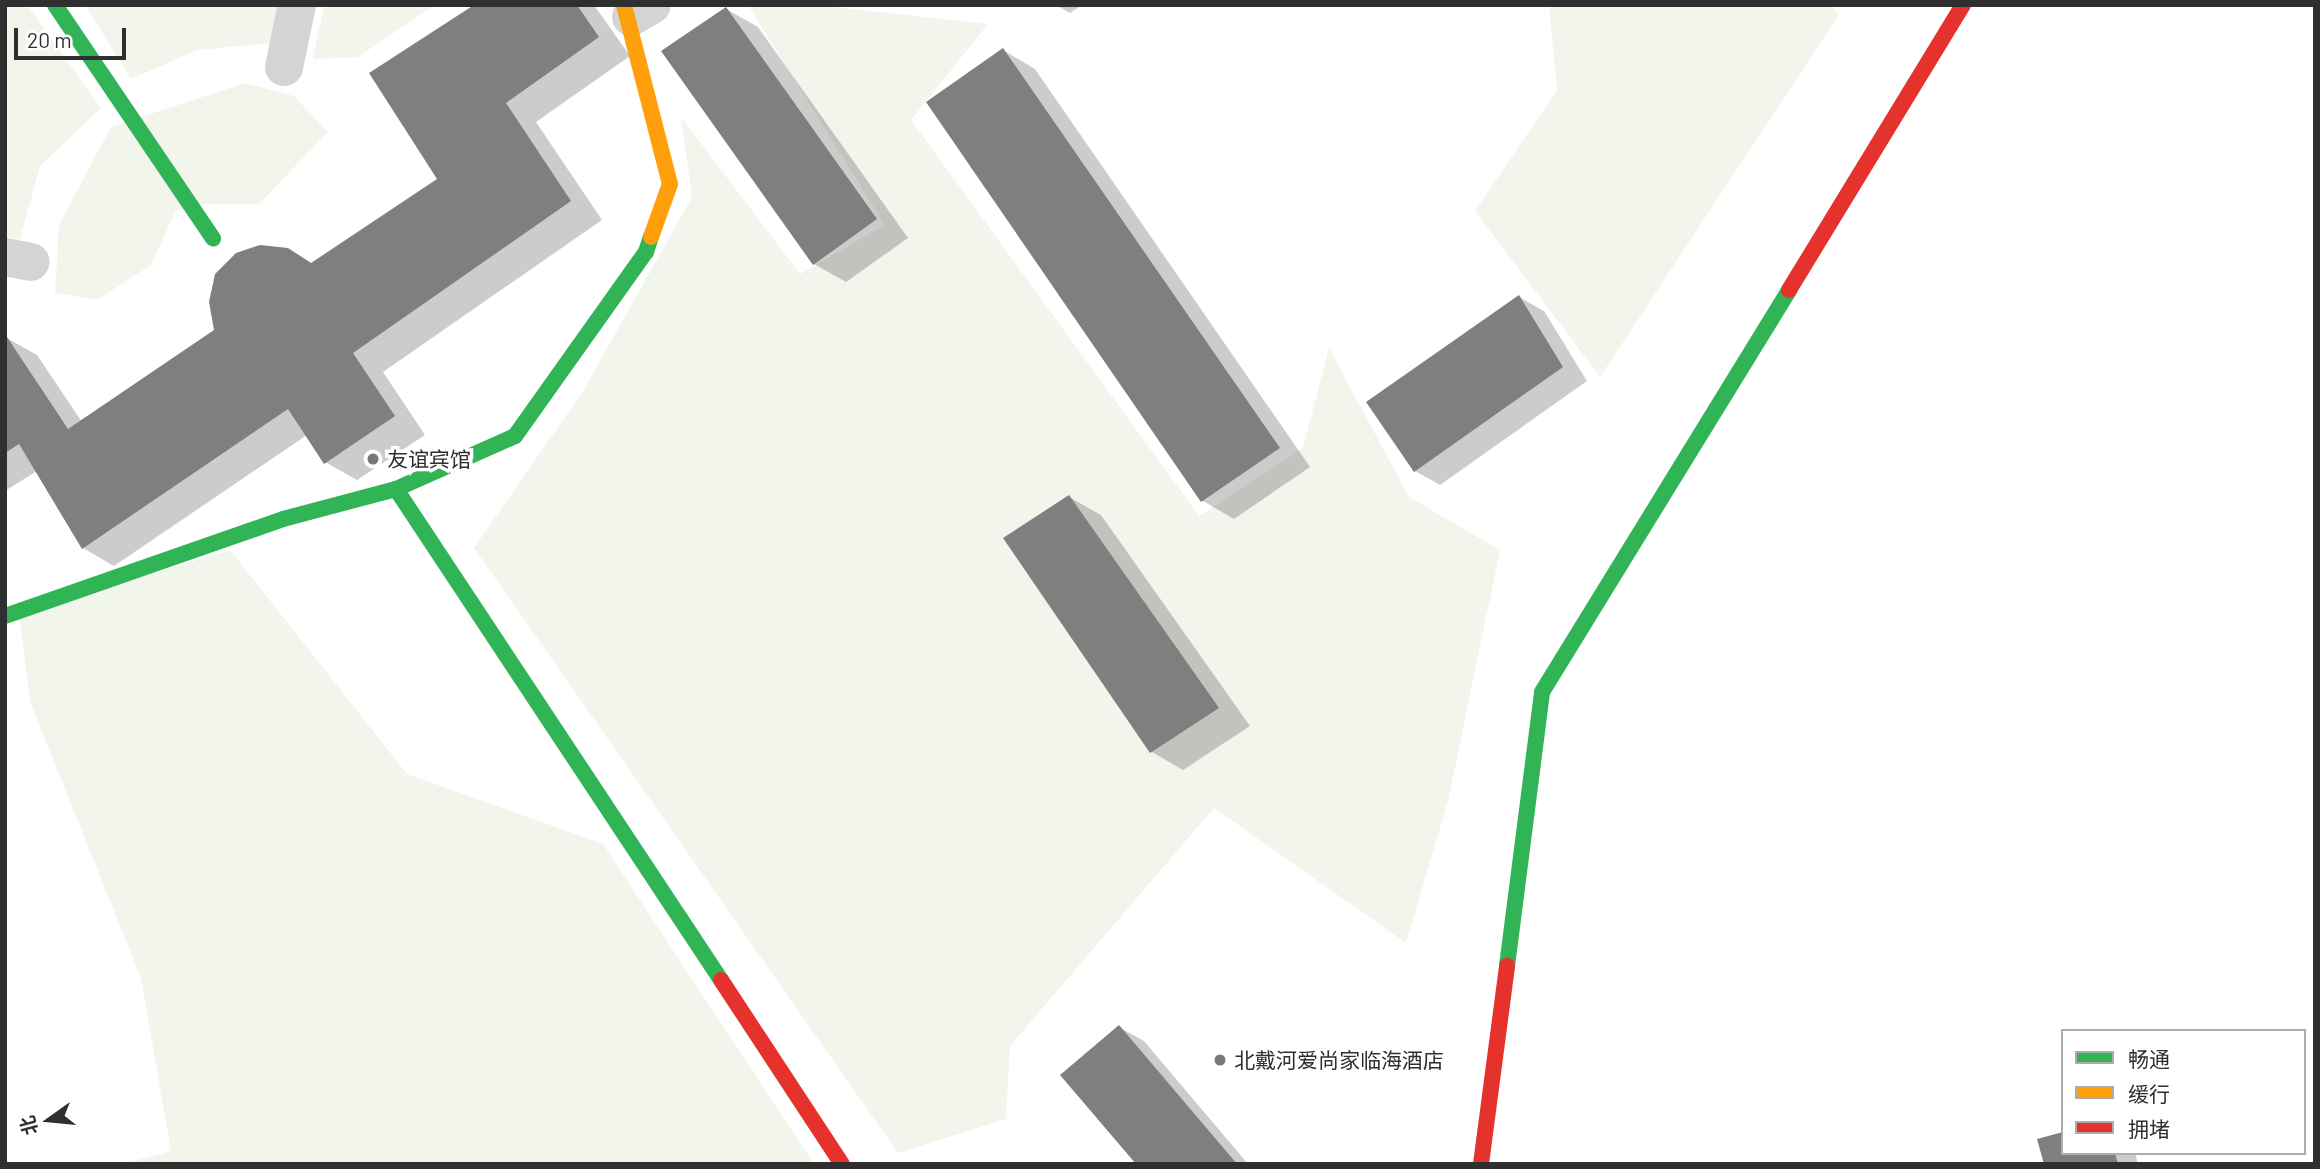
<!DOCTYPE html>
<meta charset="utf-8">
<style>
body{margin:0}
#map{position:relative;width:2320px;height:1169px;overflow:hidden;background:#fff;font-family:Barlow,"Noto Sans SC",sans-serif}
div>[style]{position:absolute}
[style*='--x']{left:calc(var(--x)*1px);top:calc(var(--y)*1px);width:calc(var(--w)*1px);rotate:calc(var(--a)*1deg)}
.green>*{inset:0;background:#f1f5eb}
.shadow>*{inset:0;background:#0003}
.building>*{inset:0;background:#7f7f7f}
.street>*{height:38px;margin:-19px;padding:0 19px;transform-origin:19px;border-radius:19px;background:#d4d4d4}
.fast>*{height:16px;margin:-8px;padding:0 8px;transform-origin:8px;border-radius:8px;background:#30b455}
.slow>*{height:16px;margin:-8px;padding:0 8px;transform-origin:8px;border-radius:8px;background:#ff9f0a}
.jam>*{height:16px;margin:-8px;padding:0 8px;transform-origin:8px;border-radius:8px;background:#e5322d}
.dots>*{width:19px;height:19px;translate:-50% -50%;box-sizing:border-box;border:4px solid #fff;border-radius:50%}
span{translate:-50% -50%;white-space:nowrap;text-align:center;line-height:1.15;-webkit-text-stroke:7px #fff;paint-order:stroke}
.poi-label{font-size:21px;color:#2f2f2f}
.left{translate:0 -50%;text-align:left}
.frame{position:absolute;inset:0;border:7px solid #2f2f2f;pointer-events:none}
.legend{position:absolute;left:2061px;top:1029px;width:245px;height:126px;box-sizing:border-box;background:#fff;border:2px solid #acacac;margin:0;padding:9px 12px;list-style:none;font-size:21px;color:#2f2f2f}
.legend li{display:flex;align-items:center;gap:14px;height:35px}
.legend b{width:35px;border:2px solid #acacac}
.north{position:absolute;left:14px;top:1085px;width:70px;height:70px;-webkit-text-stroke:5px #fff;paint-order:stroke;rotate:255deg;font-size:19px;font-weight:700;line-height:28px;text-align:center;color:#2f2f2f}
.north::after{content:'';display:block;margin:auto;width:24px;height:32px;background:#2f2f2f;clip-path:polygon(50% 0,100% 100%,50% 72%,0 100%)}
.scale{position:absolute;left:14px;top:28px;width:112px;height:32px;box-sizing:border-box;border:4px solid #2f2f2f;border-top:0;padding-left:9px;font-size:21px;line-height:24px;white-space:nowrap;color:#2f2f2f;-webkit-text-stroke:5px #fff;paint-order:stroke}
</style>
<div id="map">
<div class="green">
<div style="clip-path:polygon(5px 5px,27px 5px,101px 108px,40px 166px,20px 239px,5px 236px)"></div>
<div style="clip-path:polygon(85px 5px,279px 5px,272px 43px,197px 50px,131px 79px)"></div>
<div style="clip-path:polygon(324px 5px,435px 5px,358px 57px,313px 59px)"></div>
<div style="clip-path:polygon(748px 5px,816px 5px,988px 24px,911px 120px,1199px 516px,1303px 448px,1329px 348px,1409px 497px,1500px 550px,1448px 801px,1406px 943px,1214px 808px,1010px 1046px,1006px 1119px,898px 1153px,474px 548px,583px 391px,692px 197px,681px 117px,800px 274px,885px 225px)"></div>
<div style="clip-path:polygon(1549px 5px,1831px 5px,1839px 15px,1600px 377px,1475px 211px,1557px 90px)"></div>
<div style="clip-path:polygon(245px 83px,294px 96px,328px 132px,259px 204px,201px 204px,176px 210px,151px 265px,97px 300px,55px 293px,59px 225px,111px 127px)"></div>
<div style="clip-path:polygon(230px 550px,407px 774px,603px 844px,814px 1164px,123px 1164px,171px 1151px,141px 978px,30px 702px,19px 614px)"></div>
</div>
<div class="shadow">
<div style="clip-path:polygon(477px 5px,594px 5px,630px 56px,536px 122px,602px 220px,383px 372px,425px 435px,357px 480px,325px 462px,307px 435px,114px 566px,83px 548px,37px 471px,5px 491px,5px 337px,37px 355px,82px 422px,216px 331px,288px 249px,313px 264px,440px 179px)"></div>
<div style="clip-path:polygon(1056px 5px,1082px 5px,1070px 13px)"></div>
<div style="clip-path:polygon(726px 9px,758px 27px,908px 238px,846px 282px,814px 264px,663px 51px)"></div>
<div style="clip-path:polygon(1003px 50px,1035px 69px,1310px 467px,1234px 519px,1203px 501px,928px 103px)"></div>
<div style="clip-path:polygon(1519px 297px,1544px 311px,1587px 381px,1440px 485px,1415px 471px)"></div>
<div style="clip-path:polygon(1069px 497px,1101px 515px,1250px 726px,1183px 770px,1152px 752px)"></div>
<div style="clip-path:polygon(1119px 1027px,1144px 1041px,1248px 1164px,1138px 1164px)"></div>
<div style="clip-path:polygon(2063px 1153px,2135px 1153px,2138px 1164px,2046px 1164px)"></div>
</div>
<div class="building">
<div style="clip-path:polygon(474px 5px,577px 5px,599px 37px,506px 103px,571px 201px,353px 353px,395px 416px,324px 464px,288px 409px,82px 549px,19px 444px,5px 453px,5px 334px,68px 429px,214px 330px,209px 302px,215px 274px,236px 253px,260px 245px,288px 248px,311px 263px,437px 179px,369px 73px)"></div>
<div style="clip-path:polygon(726px 7px,877px 219px,813px 265px,661px 51px)"></div>
<div style="clip-path:polygon(1003px 48px,1280px 448px,1201px 502px,926px 102px)"></div>
<div style="clip-path:polygon(1519px 295px,1563px 367px,1414px 472px,1366px 402px)"></div>
<div style="clip-path:polygon(1069px 495px,1219px 708px,1150px 753px,1003px 538px)"></div>
<div style="clip-path:polygon(1119px 1025px,1237px 1164px,1136px 1164px,1060px 1075px)"></div>
<div style="clip-path:polygon(2063px 1132px,2063px 1153px,2115px 1153px,2118px 1164px,2044px 1164px,2037px 1139px)"></div>
</div>
<div class="street">
<div style="--x:631;--y:17;--w:24;--a:-30"></div>
<div style="--x:284;--y:67;--w:63;--a:-78.2"></div>
<div style="--x:5;--y:257;--w:26;--a:11"></div>
</div>
<div class="fast">
<div style="--x:55;--y:5;--w:282;--a:55.9"></div>
<div style="--x:396;--y:489;--w:589;--a:56.5"></div>
<div style="--x:5;--y:616;--w:294;--a:-19.2"></div>
<div style="--x:283;--y:519;--w:117;--a:-14.9"></div>
<div style="--x:396;--y:489;--w:130;--a:-24"></div>
<div style="--x:515;--y:436;--w:226;--a:-54.6"></div>
<div style="--x:646;--y:252;--w:16;--a:-72"></div>
<div style="--x:1507;--y:966;--w:276;--a:-82.7"></div>
<div style="--x:1542;--y:692;--w:472;--a:-58.4"></div>
</div>
<div class="slow">
<div style="--x:624;--y:5;--w:185;--a:75.6"></div>
<div style="--x:670;--y:184;--w:56;--a:109.7"></div>
</div>
<div class="jam">
<div style="--x:1789;--y:290;--w:334;--a:-58.6"></div>
<div style="--x:721;--y:980;--w:220;--a:56.7"></div>
<div style="--x:1481;--y:1164;--w:200;--a:-82.5"></div>
</div>
<div class="dots">
<div style="left:373px;top:459px;background:#787878"></div>
<div style="left:1220px;top:1060px;background:#787878"></div>
</div>
<div class="poi-label">
<span class="left" style="left:387px;top:459px">友谊宾馆</span>
<span class="left" style="left:1234px;top:1060px">北戴河爱尚家临海酒店</span>
</div>
<div class="frame"></div>
<ul class="legend">
<li><b style="height:9px;background:#30b455"></b>畅通</li>
<li><b style="height:9px;background:#ff9f0a"></b>缓行</li>
<li><b style="height:9px;background:#e5322d"></b>拥堵</li>
</ul>
<div class="north">北</div>
<div class="scale">20 m</div>
</div>
